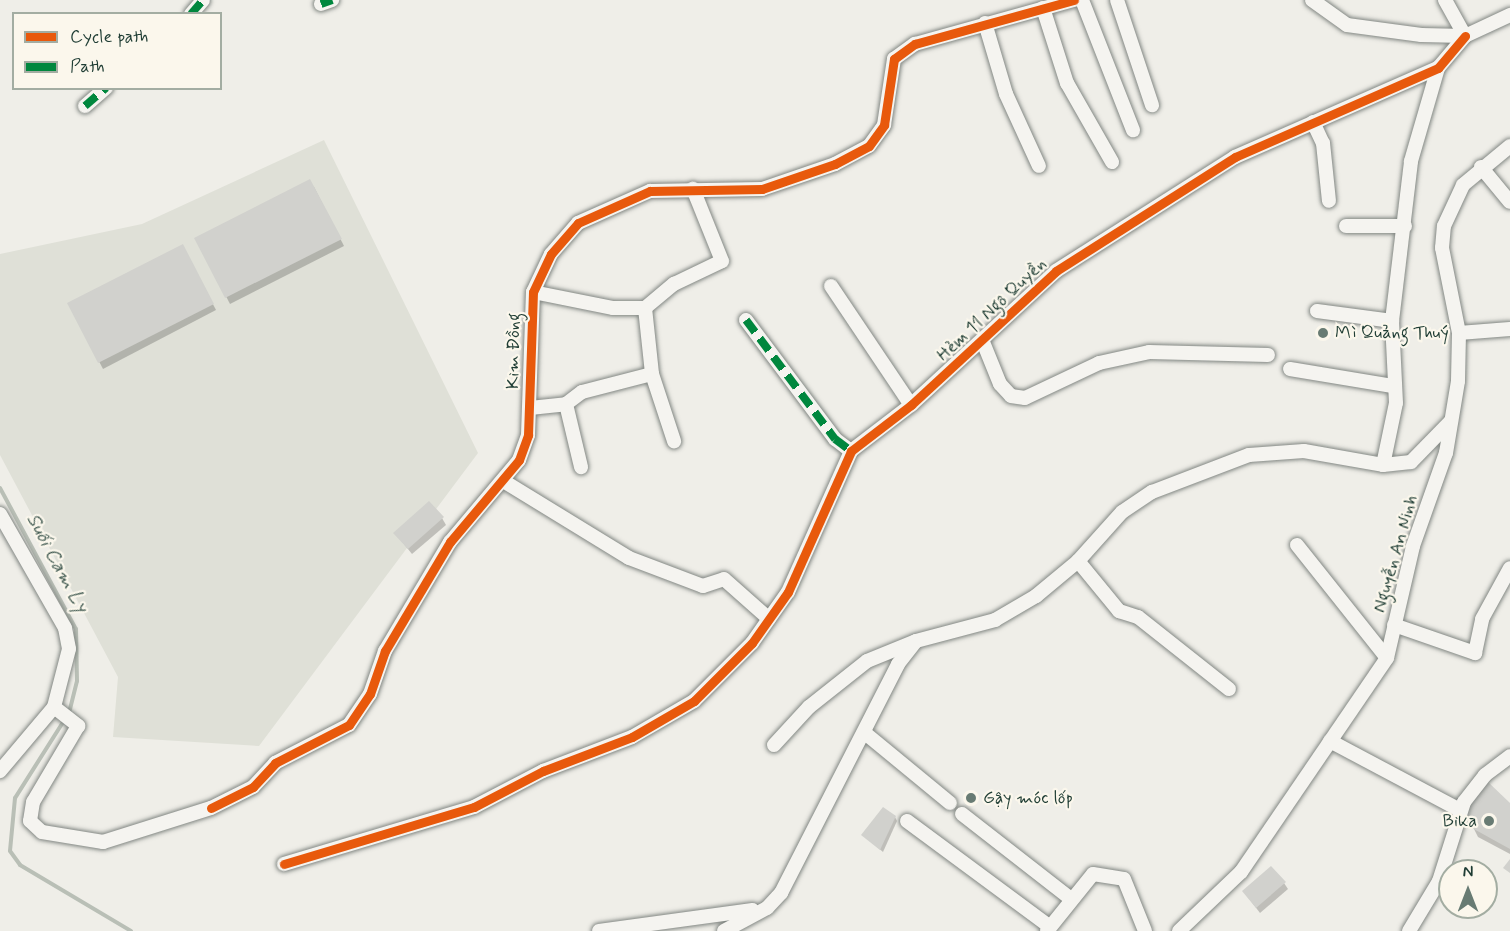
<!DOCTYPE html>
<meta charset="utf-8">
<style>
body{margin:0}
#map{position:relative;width:1510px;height:931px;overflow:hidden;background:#efeee8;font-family:Mynerve,sans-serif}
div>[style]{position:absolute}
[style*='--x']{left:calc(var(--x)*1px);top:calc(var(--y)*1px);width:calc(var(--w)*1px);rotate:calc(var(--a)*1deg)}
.built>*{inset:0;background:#dfe0d7}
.shadow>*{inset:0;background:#0003}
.stream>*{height:4px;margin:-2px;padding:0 2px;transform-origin:2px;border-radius:2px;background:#b9bfb6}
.building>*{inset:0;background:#d1d1cd}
.roads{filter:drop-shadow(0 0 2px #828783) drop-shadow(0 0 2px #828783)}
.minor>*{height:14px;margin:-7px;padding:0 7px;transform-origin:7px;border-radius:7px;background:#f5f4f0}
.quiet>*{height:8px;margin-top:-4px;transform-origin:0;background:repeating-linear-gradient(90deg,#00873e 0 15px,transparent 0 23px)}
.cycleway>*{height:9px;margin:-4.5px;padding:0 4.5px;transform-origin:4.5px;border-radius:4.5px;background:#e8590c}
.dots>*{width:16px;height:16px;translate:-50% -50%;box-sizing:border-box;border:3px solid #fbf7ec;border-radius:50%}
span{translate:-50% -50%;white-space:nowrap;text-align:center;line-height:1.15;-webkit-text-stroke:4.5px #fbf7ec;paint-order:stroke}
.street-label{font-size:18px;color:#1f3d34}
.poi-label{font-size:18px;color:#1f3d34}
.left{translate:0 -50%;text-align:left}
.right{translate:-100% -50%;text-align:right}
.water-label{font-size:20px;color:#465e55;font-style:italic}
.legend{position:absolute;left:12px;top:12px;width:210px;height:78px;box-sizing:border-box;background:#fbf7ec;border:2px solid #a3ada2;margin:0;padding:8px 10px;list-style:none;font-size:18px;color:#1f3d34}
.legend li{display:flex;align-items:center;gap:12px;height:30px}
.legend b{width:30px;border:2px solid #a3ada2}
.north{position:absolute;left:1438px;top:859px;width:60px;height:60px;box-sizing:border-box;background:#fbf7ec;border:2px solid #a3ada2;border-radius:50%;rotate:0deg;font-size:16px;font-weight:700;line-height:24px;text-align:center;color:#1f3d34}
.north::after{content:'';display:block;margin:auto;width:21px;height:27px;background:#687b73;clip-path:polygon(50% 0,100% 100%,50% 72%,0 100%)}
</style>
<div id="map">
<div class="built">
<div style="clip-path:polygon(324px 140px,478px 453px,259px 746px,113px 737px,118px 677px,0 455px,0 254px,142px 224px)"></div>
</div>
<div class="shadow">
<div style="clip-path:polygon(314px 187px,344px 246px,230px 304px,196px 238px)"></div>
<div style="clip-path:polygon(182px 246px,216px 310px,103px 369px,69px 304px)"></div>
<div style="clip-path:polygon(442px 518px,446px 525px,412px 554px,395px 533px)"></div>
<div style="clip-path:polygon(1510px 805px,1510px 854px,1478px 837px,1473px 827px)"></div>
<div style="clip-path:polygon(895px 817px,897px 821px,883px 852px,863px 835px)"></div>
<div style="clip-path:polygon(1284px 883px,1288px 889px,1260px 913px,1244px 892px)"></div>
</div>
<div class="stream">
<div style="--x:0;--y:488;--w:160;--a:61.7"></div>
<div style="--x:76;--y:629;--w:52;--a:88.9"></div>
<div style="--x:77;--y:681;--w:33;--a:104"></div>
<div style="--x:65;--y:719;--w:93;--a:122.3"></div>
<div style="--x:15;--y:798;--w:53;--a:95.4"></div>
<div style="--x:10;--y:851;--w:17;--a:54"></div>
<div style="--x:20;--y:865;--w:129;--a:30.7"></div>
</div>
<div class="building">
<div style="clip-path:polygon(310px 179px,342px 239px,225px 298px,194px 238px)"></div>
<div style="clip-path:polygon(183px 244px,214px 304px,98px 363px,67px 303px)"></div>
<div style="clip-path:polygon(429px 501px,444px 517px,408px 549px,393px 533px)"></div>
<div style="clip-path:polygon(1487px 781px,1510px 803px,1510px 849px,1472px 828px,1465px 813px)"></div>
<div style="clip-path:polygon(883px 807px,896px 816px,880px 850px,861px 835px)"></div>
<div style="clip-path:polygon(1510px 859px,1510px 873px,1503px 868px)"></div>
<div style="clip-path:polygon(1271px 866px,1286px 882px,1256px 908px,1242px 891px)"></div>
</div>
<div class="roads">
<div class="minor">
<div style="--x:1082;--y:0;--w:140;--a:68.6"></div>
<div style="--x:1117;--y:0;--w:111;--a:71.6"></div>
<div style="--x:1312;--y:0;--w:43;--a:35.5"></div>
<div style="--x:1347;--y:25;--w:75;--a:7.7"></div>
<div style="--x:1421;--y:35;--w:44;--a:1.3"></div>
<div style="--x:1465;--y:36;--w:50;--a:-25"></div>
<div style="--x:1445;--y:0;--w:41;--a:60.9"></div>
<div style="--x:321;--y:4;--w:12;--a:-20"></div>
<div style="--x:1043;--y:8;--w:79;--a:72.3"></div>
<div style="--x:1067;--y:83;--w:91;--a:60.3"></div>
<div style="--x:191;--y:14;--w:18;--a:-49"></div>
<div style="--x:985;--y:23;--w:74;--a:73.5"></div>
<div style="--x:1006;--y:94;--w:79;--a:65.4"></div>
<div style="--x:85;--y:106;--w:28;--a:-41"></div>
<div style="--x:1313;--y:122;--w:23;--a:65"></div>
<div style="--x:1323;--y:143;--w:58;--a:84.1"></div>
<div style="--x:1481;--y:167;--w:45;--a:50.4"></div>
<div style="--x:1346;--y:226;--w:59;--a:0"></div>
<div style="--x:831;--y:286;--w:143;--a:56.1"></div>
<div style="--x:533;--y:292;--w:82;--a:11.3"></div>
<div style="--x:613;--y:308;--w:32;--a:0"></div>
<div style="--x:645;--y:308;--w:38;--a:-40"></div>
<div style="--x:674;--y:284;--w:53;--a:-25.6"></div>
<div style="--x:722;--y:261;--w:78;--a:-111.9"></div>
<div style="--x:645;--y:308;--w:66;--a:83.9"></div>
<div style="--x:652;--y:374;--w:71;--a:71.8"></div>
<div style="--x:1317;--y:311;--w:76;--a:7.6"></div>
<div style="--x:746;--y:320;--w:149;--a:53.2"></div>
<div style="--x:835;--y:439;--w:20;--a:37"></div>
<div style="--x:1459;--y:333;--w:51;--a:-4.5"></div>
<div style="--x:983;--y:342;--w:45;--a:68"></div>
<div style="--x:1000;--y:384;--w:16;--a:47"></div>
<div style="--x:1011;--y:396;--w:14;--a:8"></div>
<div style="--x:1025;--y:398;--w:82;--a:-25.3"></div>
<div style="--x:1099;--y:363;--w:51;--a:-12.4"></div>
<div style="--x:1149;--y:352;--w:119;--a:1.4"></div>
<div style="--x:1290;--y:369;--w:104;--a:9.4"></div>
<div style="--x:566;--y:404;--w:65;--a:76.6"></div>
<div style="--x:530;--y:408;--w:36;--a:-6"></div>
<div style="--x:566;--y:404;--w:20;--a:-37"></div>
<div style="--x:582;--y:392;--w:72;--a:-14.4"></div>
<div style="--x:1383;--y:465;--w:63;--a:-78.2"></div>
<div style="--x:1396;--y:403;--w:82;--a:-92.8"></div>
<div style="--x:1392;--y:321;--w:161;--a:-83.2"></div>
<div style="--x:1411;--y:161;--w:97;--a:-73.8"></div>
<div style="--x:505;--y:482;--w:145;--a:31.5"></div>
<div style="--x:629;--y:558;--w:79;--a:20.7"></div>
<div style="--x:703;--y:586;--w:22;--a:-18"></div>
<div style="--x:724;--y:579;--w:60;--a:41.6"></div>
<div style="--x:0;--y:514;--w:131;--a:60.3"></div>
<div style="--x:65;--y:628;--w:21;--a:79"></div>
<div style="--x:69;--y:649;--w:60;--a:104.5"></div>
<div style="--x:54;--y:707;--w:84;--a:130.2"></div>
<div style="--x:1297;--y:545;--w:144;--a:51.5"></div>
<div style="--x:1078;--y:561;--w:65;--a:50.6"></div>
<div style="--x:1119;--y:611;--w:20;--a:18"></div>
<div style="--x:1138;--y:617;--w:116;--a:38.4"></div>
<div style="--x:1394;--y:625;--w:86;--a:19.1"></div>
<div style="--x:1475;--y:653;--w:35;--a:-78"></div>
<div style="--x:1482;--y:619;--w:58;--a:-61.2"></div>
<div style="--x:54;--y:707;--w:31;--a:38"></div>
<div style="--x:78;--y:726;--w:88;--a:120.6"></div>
<div style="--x:33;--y:802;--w:19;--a:99"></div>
<div style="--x:30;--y:821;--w:16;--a:43"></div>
<div style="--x:42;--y:832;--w:62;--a:9.3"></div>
<div style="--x:103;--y:842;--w:113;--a:-17.5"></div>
<div style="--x:211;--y:808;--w:47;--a:-26.6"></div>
<div style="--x:253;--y:787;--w:33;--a:-47"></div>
<div style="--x:275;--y:763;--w:83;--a:-27.2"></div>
<div style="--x:349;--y:725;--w:37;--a:-56"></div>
<div style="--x:370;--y:694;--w:46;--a:-70.8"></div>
<div style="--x:385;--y:651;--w:127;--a:-59.2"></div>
<div style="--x:450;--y:542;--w:107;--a:-49.9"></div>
<div style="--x:519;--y:460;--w:27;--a:-70"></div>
<div style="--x:528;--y:435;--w:143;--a:-88"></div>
<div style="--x:533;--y:292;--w:42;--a:-64.7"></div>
<div style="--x:551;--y:254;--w:41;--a:-48.9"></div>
<div style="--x:578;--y:223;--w:79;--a:-24"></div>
<div style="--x:650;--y:191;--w:112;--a:-1"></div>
<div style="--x:762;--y:189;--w:77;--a:-18.9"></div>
<div style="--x:835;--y:164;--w:38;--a:-28"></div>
<div style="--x:869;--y:146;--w:26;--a:-54"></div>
<div style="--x:884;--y:125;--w:67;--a:-81.4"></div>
<div style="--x:894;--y:59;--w:26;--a:-36"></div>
<div style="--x:915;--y:44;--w:165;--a:-15.5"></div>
<div style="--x:865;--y:733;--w:110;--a:39.5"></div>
<div style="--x:1330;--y:741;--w:147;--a:28"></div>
<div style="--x:774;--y:745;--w:52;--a:-47.4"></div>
<div style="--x:809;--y:707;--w:74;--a:-38.4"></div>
<div style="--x:867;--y:661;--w:53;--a:-22.2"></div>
<div style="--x:962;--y:814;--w:137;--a:37.9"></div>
<div style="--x:907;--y:821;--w:178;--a:36.5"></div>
<div style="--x:284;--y:864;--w:198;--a:-16.7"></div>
<div style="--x:474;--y:807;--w:78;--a:-27.6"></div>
<div style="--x:543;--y:771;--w:95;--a:-20.9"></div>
<div style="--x:632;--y:737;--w:72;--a:-30.1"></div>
<div style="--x:694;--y:701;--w:82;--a:-45"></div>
<div style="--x:752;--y:643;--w:62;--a:-54.8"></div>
<div style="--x:788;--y:592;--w:154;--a:-65.9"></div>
<div style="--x:851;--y:451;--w:76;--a:-37.5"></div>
<div style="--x:911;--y:405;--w:197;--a:-42.7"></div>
<div style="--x:1056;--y:271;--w:212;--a:-32.5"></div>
<div style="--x:1235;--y:157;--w:222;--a:-23.7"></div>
<div style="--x:1438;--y:68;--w:42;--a:-49.8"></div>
<div style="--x:599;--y:931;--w:155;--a:-7.8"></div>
<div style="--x:724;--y:931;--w:49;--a:-28.1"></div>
<div style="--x:767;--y:908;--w:21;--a:-47"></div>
<div style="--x:781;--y:893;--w:257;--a:-62.9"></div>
<div style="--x:898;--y:664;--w:29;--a:-52"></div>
<div style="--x:916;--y:641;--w:82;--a:-14.9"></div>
<div style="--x:995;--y:620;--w:48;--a:-30.3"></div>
<div style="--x:1036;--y:596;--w:55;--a:-39.8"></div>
<div style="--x:1078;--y:561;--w:66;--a:-48.1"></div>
<div style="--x:1122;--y:512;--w:36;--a:-34"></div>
<div style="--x:1152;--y:492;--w:104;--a:-20.9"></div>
<div style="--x:1249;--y:455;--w:55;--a:-4.2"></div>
<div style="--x:1304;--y:451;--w:80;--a:10"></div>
<div style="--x:1383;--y:465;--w:28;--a:-6"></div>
<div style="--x:1411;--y:462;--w:57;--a:-45.7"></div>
<div style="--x:1047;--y:931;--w:73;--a:-51.1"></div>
<div style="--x:1093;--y:874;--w:31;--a:9"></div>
<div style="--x:1124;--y:879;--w:56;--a:68"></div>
<div style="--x:1179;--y:931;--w:86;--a:-43.6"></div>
<div style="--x:1241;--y:872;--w:259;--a:-55.7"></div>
<div style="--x:1387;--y:658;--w:115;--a:-76.9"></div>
<div style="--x:1413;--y:546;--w:99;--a:-70.5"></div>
<div style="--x:1446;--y:453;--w:73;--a:-80.5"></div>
<div style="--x:1458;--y:381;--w:48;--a:-88.8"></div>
<div style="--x:1459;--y:333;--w:87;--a:-101.3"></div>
<div style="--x:1442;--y:248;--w:22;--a:-85"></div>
<div style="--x:1444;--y:226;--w:45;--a:-65.1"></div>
<div style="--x:1463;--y:185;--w:61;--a:-39.7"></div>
<div style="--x:1409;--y:931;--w:58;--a:-59"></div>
<div style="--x:1439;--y:881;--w:83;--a:-72.4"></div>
<div style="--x:1464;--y:802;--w:34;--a:-52"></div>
<div style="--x:1485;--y:775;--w:31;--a:-37"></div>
</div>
</div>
<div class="quiet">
<div style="--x:321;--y:4;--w:12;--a:-20"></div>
<div style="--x:191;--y:14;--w:18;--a:-49"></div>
<div style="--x:85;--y:106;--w:28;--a:-41"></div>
<div style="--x:746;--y:320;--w:149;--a:53.2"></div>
<div style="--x:835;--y:439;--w:20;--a:37"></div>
</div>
<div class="cycleway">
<div style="--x:211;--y:808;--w:47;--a:-26.6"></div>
<div style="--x:253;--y:787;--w:33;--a:-47"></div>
<div style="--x:275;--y:763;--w:83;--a:-27.2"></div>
<div style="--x:349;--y:725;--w:37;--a:-56"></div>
<div style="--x:370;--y:694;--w:46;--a:-70.8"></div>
<div style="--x:385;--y:651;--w:127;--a:-59.2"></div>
<div style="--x:450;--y:542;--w:107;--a:-49.9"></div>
<div style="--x:519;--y:460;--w:27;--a:-70"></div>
<div style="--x:528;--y:435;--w:143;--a:-88"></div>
<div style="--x:533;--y:292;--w:42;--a:-64.7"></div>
<div style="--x:551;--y:254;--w:41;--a:-48.9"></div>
<div style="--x:578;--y:223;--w:79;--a:-24"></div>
<div style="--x:650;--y:191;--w:112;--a:-1"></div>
<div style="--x:762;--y:189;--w:77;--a:-18.9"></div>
<div style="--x:835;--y:164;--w:38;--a:-28"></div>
<div style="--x:869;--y:146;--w:26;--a:-54"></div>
<div style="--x:884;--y:125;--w:67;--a:-81.4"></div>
<div style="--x:894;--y:59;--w:26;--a:-36"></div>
<div style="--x:915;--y:44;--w:165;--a:-15.5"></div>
<div style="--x:284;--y:864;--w:198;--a:-16.7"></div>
<div style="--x:474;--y:807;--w:78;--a:-27.6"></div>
<div style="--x:543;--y:771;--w:95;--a:-20.9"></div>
<div style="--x:632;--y:737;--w:72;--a:-30.1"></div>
<div style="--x:694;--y:701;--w:82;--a:-45"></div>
<div style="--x:752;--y:643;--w:62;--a:-54.8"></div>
<div style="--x:788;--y:592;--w:154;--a:-65.9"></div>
<div style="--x:851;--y:451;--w:76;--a:-37.5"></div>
<div style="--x:911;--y:405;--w:197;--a:-42.7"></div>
<div style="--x:1056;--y:271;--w:212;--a:-32.5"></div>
<div style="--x:1235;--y:157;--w:222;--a:-23.7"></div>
<div style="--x:1438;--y:68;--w:42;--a:-49.8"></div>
</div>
<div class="dots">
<div style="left:1323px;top:333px;background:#687b73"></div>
<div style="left:971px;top:798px;background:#687b73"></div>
<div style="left:1489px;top:821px;background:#687b73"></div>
</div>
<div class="street-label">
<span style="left:992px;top:310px;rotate:-43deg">Hẻm 11 Ngô Quyền</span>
<span style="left:514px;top:351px;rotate:-89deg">Kim Đồng</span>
<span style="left:1396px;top:554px;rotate:-74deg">Nguyễn An Ninh</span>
</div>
<div class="poi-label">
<span class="left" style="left:1335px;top:333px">Mì Quảng Thuý</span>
<span class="left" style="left:983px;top:798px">Gậy móc lốp</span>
<span class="right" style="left:1477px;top:821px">Bika</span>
</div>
<div class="water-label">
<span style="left:57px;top:563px;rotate:62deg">Suối Cam Ly</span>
</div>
<ul class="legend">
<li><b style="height:8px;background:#e8590c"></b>Cycle path</li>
<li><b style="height:8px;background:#00873e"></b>Path</li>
</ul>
<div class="north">N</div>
</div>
